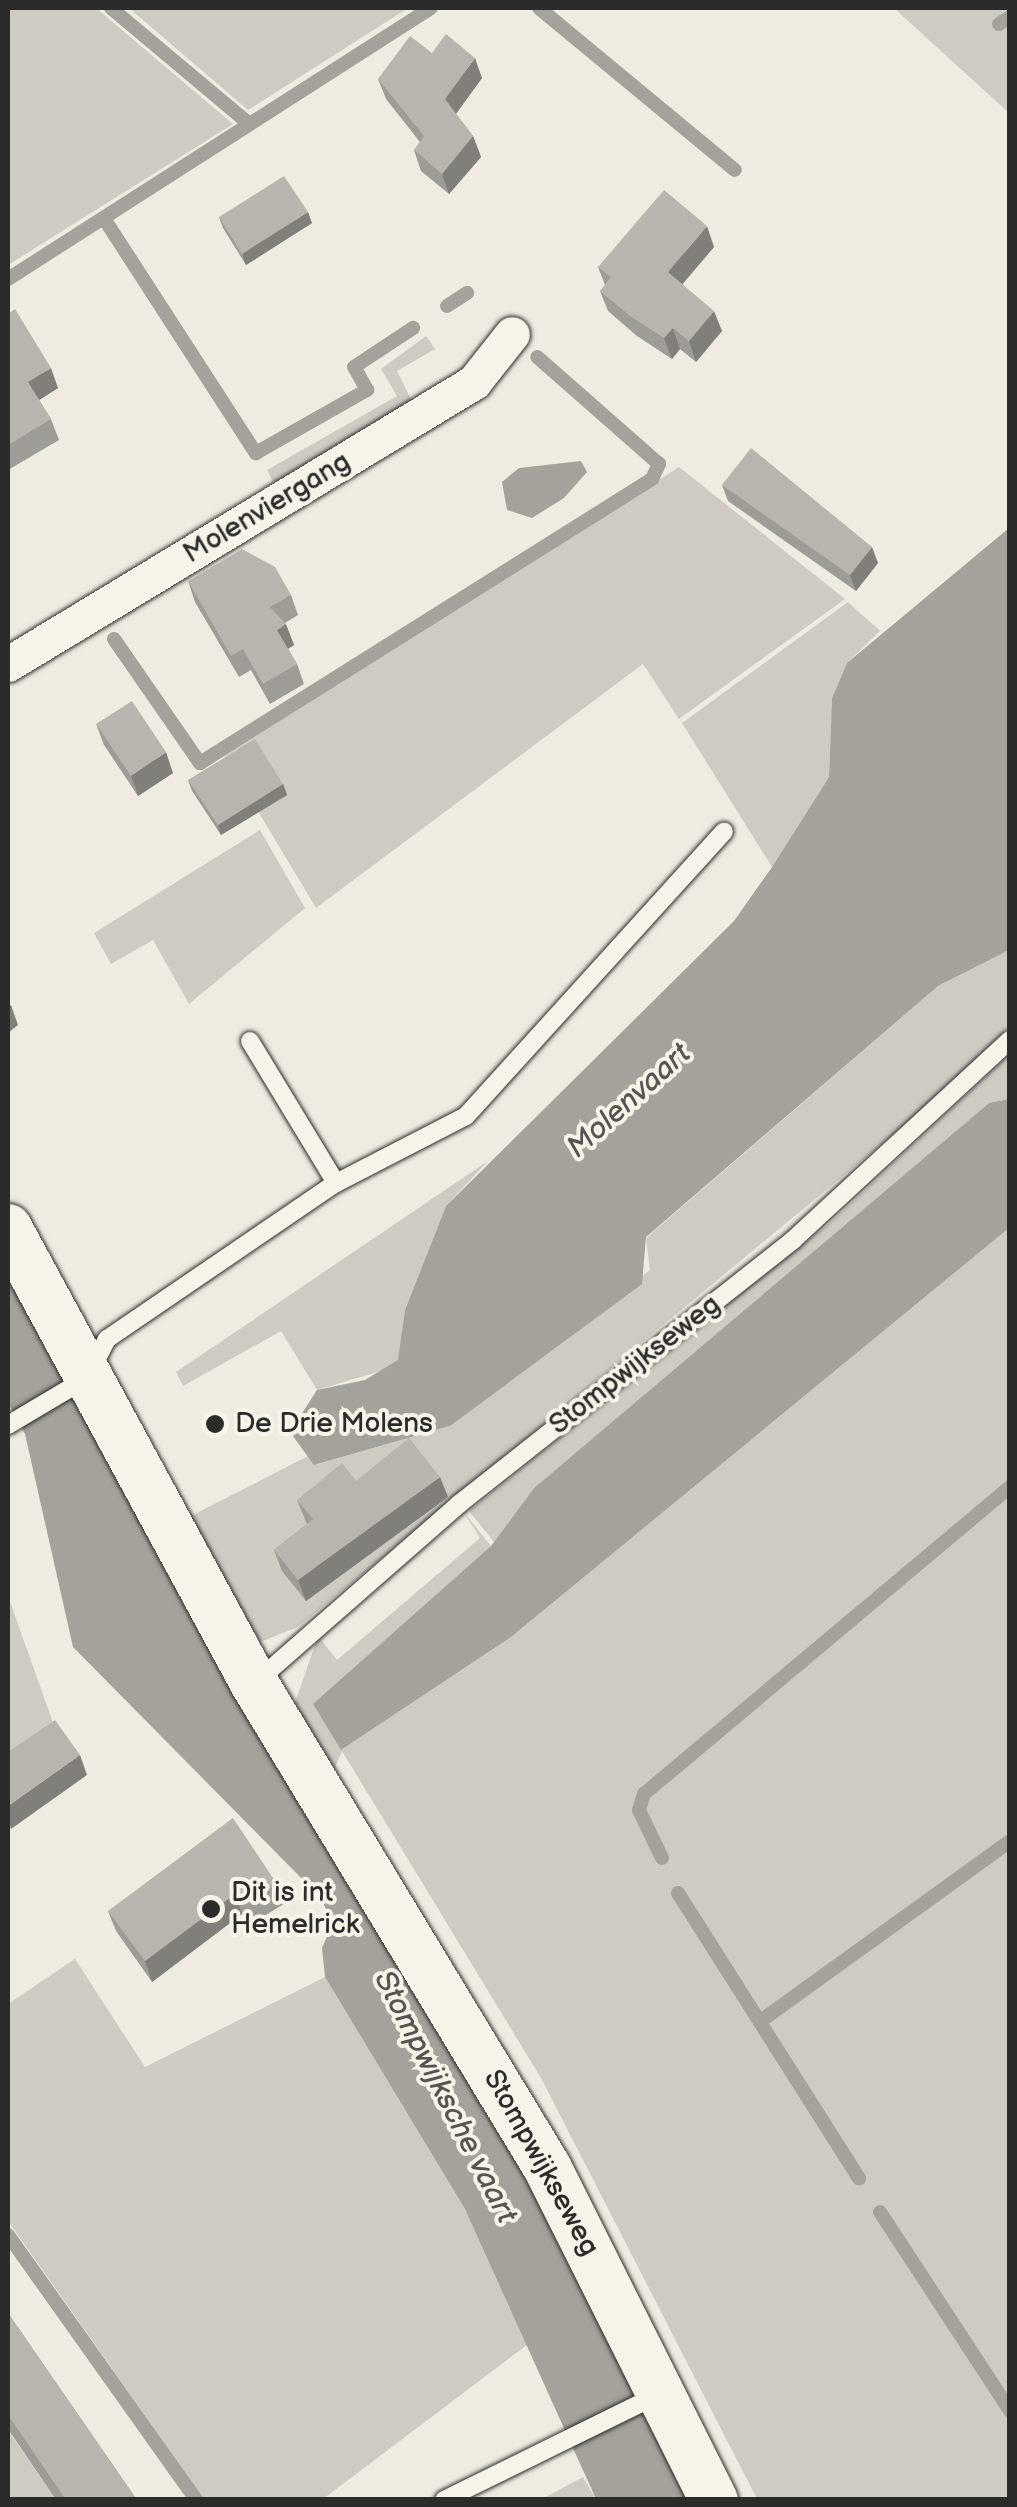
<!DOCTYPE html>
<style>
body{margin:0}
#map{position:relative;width:1017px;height:2507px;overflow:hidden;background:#efebe0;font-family:"Balsamiq Sans",sans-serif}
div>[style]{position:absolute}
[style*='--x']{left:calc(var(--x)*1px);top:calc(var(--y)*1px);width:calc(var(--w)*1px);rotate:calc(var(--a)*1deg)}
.green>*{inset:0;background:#cfcbc2}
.water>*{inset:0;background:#a4a29a}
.stream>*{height:14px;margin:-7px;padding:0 7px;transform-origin:7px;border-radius:7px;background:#a4a29a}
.roads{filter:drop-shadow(0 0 2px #2b2b2b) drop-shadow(0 0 2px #2b2b2b)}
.lane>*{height:18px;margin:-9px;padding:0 9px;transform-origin:9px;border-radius:9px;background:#f7f3e8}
.street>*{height:35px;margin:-17.5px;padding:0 17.5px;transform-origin:17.5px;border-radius:17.5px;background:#f7f3e8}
.secondary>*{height:48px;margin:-24px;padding:0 24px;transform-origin:24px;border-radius:24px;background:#f7f3e8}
.wall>*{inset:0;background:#9e9c96}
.shaded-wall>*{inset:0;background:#817f7a}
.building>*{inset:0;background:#b8b5ae}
.dots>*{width:28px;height:28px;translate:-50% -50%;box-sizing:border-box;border:5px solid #f7f3e8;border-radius:50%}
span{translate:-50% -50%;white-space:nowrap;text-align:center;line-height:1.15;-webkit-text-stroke:8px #f7f3e8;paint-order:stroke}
.street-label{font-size:28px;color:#2b2b2b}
.poi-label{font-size:28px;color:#2b2b2b}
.left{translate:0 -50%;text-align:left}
.water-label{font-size:30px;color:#555552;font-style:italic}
.frame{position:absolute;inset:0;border:10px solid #2b2b2b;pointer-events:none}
</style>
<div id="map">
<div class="green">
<div style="clip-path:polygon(8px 8px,96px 8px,233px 124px,8px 265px)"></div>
<div style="clip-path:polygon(129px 8px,408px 8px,248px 110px)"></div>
<div style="clip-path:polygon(894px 8px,1009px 8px,1009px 113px,953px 62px)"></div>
<div style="clip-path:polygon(426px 336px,435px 349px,397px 371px,413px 403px,276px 487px,267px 470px,397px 396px,381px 369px)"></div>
<div style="clip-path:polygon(679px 467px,845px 599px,679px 719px,643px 664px,316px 908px,225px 756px)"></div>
<div style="clip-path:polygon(848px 602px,880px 631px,847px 663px,832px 698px,829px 777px,772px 867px,682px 723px)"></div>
<div style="clip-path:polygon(260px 830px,305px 908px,189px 1004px,153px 940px,111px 964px,94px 933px)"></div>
<div style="clip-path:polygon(1009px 950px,1009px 1026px,965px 1075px,298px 1627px,260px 1642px,189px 1517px,308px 1456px,315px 1465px,450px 1426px,650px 1270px,646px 1238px,938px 986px)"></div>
<div style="clip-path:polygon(1009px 1055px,1009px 1099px,989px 1103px,534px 1488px,494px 1542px,469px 1511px,832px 1221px)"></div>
<div style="clip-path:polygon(488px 1161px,446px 1206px,405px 1310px,399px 1360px,384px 1370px,317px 1390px,281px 1331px,183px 1386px,176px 1372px)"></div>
<div style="clip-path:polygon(1009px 1228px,1009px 2499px,757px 2499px,541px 2078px,342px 1751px,334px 1770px,294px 1706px,318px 1636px,337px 1660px,480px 1538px,463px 1511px,491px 1546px,444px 1591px,341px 1750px,511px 1637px)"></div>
<div style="clip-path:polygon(8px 1596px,57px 1734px,8px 1769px)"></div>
<div style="clip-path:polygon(75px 1959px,145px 2067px,325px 1977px,465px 2209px,531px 2342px,323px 2499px,204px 2499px,8px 2221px,8px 2004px)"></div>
<div style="clip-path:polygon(8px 2430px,55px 2499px,8px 2499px)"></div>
<div style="clip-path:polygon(583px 2477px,596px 2499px,540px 2500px)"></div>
</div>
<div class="water">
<div style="clip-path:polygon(581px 461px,587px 472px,564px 498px,532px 518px,507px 510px,502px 482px,519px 468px)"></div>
<div style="clip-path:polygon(1009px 528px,1009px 950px,938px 986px,646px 1237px,642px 1284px,450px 1426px,314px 1465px,290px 1432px,317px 1390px,365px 1380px,398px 1360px,405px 1310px,446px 1206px,734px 921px,772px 867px,829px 777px,832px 698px,847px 663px)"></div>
<div style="clip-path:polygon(1009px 1099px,1009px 1228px,511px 1637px,341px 1750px,313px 1704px,491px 1546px,534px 1488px,989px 1103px)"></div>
<div style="clip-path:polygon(8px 1274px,519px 2159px,694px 2499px,596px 2499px,465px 2209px,325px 1977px,322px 1948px,333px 1923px,320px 1897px,73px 1647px,25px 1434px,8px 1403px)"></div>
</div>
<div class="stream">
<div style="--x:111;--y:8;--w:180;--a:40"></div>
<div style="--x:539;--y:8;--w:254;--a:39.6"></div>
<div style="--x:999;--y:24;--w:13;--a:-32"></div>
<div style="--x:105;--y:220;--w:278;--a:57.1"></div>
<div style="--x:256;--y:453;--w:128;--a:-29.6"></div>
<div style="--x:367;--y:390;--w:26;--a:-119"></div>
<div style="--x:354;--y:367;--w:71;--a:-33.5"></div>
<div style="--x:8;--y:279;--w:502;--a:-32.65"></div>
<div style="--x:447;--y:306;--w:24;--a:-33"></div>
<div style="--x:114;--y:639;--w:151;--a:55.3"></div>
<div style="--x:200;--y:763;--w:534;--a:-32.14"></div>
<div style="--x:652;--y:479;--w:17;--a:-65"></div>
<div style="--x:659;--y:464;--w:162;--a:-138.7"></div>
<div style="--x:662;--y:1858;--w:53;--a:-115.6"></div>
<div style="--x:639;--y:1810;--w:17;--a:-73"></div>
<div style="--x:644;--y:1794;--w:478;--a:-40"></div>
<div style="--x:678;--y:1893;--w:338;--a:57.6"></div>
<div style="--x:762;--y:2020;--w:306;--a:-35.8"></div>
<div style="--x:880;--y:2212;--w:238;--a:56.8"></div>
<div style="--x:8;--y:2235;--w:325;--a:54.6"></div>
</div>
<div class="roads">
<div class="lane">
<div style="--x:250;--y:1041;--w:166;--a:58.8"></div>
<div style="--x:8;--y:1425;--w:92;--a:-30.7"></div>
<div style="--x:87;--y:1378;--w:44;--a:-62.9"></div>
<div style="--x:107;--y:1339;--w:277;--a:-34.3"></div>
<div style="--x:336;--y:1183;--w:146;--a:-27.3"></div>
<div style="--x:466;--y:1116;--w:384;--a:-47.8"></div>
<div style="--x:257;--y:1681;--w:269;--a:-41.2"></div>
<div style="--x:459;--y:1504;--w:426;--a:-38.3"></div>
<div style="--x:793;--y:1240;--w:295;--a:-42.7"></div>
<div style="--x:444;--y:2500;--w:240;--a:-26.2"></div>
</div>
<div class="street">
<div style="--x:8;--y:664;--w:545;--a:-31.18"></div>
<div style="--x:474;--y:382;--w:61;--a:-51.6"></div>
</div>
<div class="secondary">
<div style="--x:8;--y:1228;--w:517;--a:61.6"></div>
<div style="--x:254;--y:1683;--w:566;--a:58.81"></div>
<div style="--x:547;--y:2167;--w:373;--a:63.4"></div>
</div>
</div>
<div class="wall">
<div style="clip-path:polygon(432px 53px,482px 78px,456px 114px,473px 136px,481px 157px,449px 194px,421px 171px,414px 150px,420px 142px,386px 99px,378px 79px)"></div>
<div style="clip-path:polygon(219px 217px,312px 223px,246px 265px,223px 228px)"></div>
<div style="clip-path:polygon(714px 247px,682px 284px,722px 331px,696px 362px,680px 349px,672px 359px,637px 336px,608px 311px,600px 291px,605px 285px,598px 267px)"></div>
<div style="clip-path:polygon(8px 314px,58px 388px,39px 400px,51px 419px,59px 440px,8px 470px)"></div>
<div style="clip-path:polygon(722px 485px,878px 563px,856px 591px,728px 501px)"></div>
<div style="clip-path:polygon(188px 581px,291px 595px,298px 615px,285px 623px,294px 645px,288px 649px,297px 664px,304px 684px,270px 704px,251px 670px,239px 677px,195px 602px)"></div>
<div style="clip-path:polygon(96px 724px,173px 773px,138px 796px,104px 745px)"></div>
<div style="clip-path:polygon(188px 780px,283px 784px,287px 795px,221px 835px,192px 791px)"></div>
<div style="clip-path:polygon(356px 1481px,448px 1497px,306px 1601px,282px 1571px,274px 1550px,307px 1524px,297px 1500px)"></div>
<div style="clip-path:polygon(277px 1884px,284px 1904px,249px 1925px,242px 1914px,152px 1982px,116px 1931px,108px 1911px)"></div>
<div style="clip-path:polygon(8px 2313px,137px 2500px,56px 2500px,8px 2429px)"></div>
</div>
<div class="shaded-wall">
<div style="clip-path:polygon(475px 58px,482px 78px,452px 119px,445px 99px)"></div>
<div style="clip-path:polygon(473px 136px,481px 157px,449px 194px,442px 174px)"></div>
<div style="clip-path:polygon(308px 212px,312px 223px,246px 265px,242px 254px)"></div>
<div style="clip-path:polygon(707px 226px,714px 247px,675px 293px,668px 272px)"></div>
<div style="clip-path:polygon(714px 311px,722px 331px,696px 362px,689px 341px)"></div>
<div style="clip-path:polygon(673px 328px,680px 349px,672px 359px,664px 338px)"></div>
<div style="clip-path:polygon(51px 368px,58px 388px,36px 402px,28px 382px)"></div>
<div style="clip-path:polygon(872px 547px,878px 563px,856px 591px,850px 575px)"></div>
<div style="clip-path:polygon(286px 624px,294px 645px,284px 651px,277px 630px)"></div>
<div style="clip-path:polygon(166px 752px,173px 773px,138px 796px,131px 776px)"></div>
<div style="clip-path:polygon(283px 784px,287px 795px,221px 835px,218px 825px)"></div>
<div style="clip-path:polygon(11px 1005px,18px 1025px,8px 1033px,8px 1007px)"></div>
<div style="clip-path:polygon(440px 1477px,448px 1497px,306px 1601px,298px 1580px)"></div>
<div style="clip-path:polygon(80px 1755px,87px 1775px,11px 1829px,8px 1820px,8px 1806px)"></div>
<div style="clip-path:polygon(235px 1894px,242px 1914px,152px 1982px,145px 1961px)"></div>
</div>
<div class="building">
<div style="clip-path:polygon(446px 34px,475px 58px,445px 99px,473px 136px,442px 174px,414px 150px,424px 136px,378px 79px,410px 36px,432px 53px)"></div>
<div style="clip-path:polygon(284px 176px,308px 212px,242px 254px,219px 217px)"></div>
<div style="clip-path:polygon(664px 190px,707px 226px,668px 272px,714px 311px,689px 341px,673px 328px,664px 338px,630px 316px,600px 291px,611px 277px,598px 267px)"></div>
<div style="clip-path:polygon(15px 309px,51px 368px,28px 382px,51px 419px,8px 445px,8px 314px)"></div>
<div style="clip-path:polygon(751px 448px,872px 547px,850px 575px,722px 485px)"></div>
<div style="clip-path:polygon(242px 549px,275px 567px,291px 595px,270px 607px,286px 624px,277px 630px,297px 664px,263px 684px,243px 649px,231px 656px,188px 581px)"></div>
<div style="clip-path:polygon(132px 701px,166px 752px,131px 776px,96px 724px)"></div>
<div style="clip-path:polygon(255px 739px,283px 784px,218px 825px,188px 780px)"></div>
<div style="clip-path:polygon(409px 1438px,440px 1477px,298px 1580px,274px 1550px,313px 1519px,297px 1500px,342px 1463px,356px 1481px)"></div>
<div style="clip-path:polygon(55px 1720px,80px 1755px,8px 1806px,8px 1752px)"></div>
<div style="clip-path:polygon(233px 1818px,277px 1884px,241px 1905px,235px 1894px,145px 1961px,108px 1911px)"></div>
<div style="clip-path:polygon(8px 2313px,137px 2500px,66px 2500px,8px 2415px)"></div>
</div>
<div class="dots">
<div style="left:215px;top:1424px;background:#2b2b2b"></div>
<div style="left:211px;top:1909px;background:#2b2b2b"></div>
</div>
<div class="street-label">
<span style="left:267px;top:508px;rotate:-31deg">Molenviergang</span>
<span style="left:635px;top:1365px;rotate:-38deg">Stompwijkseweg</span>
<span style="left:541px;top:2163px;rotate:61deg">Stompwijkseweg</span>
</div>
<div class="poi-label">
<span class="left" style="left:235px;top:1424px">De Drie Molens</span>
<span class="left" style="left:231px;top:1909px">Dit is int<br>Hemelrick</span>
</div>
<div class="water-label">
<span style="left:629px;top:1101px;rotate:-42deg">Molenvaart</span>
<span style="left:445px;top:2097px;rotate:63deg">Stompwijksche vaart</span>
</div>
<div class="frame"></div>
</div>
